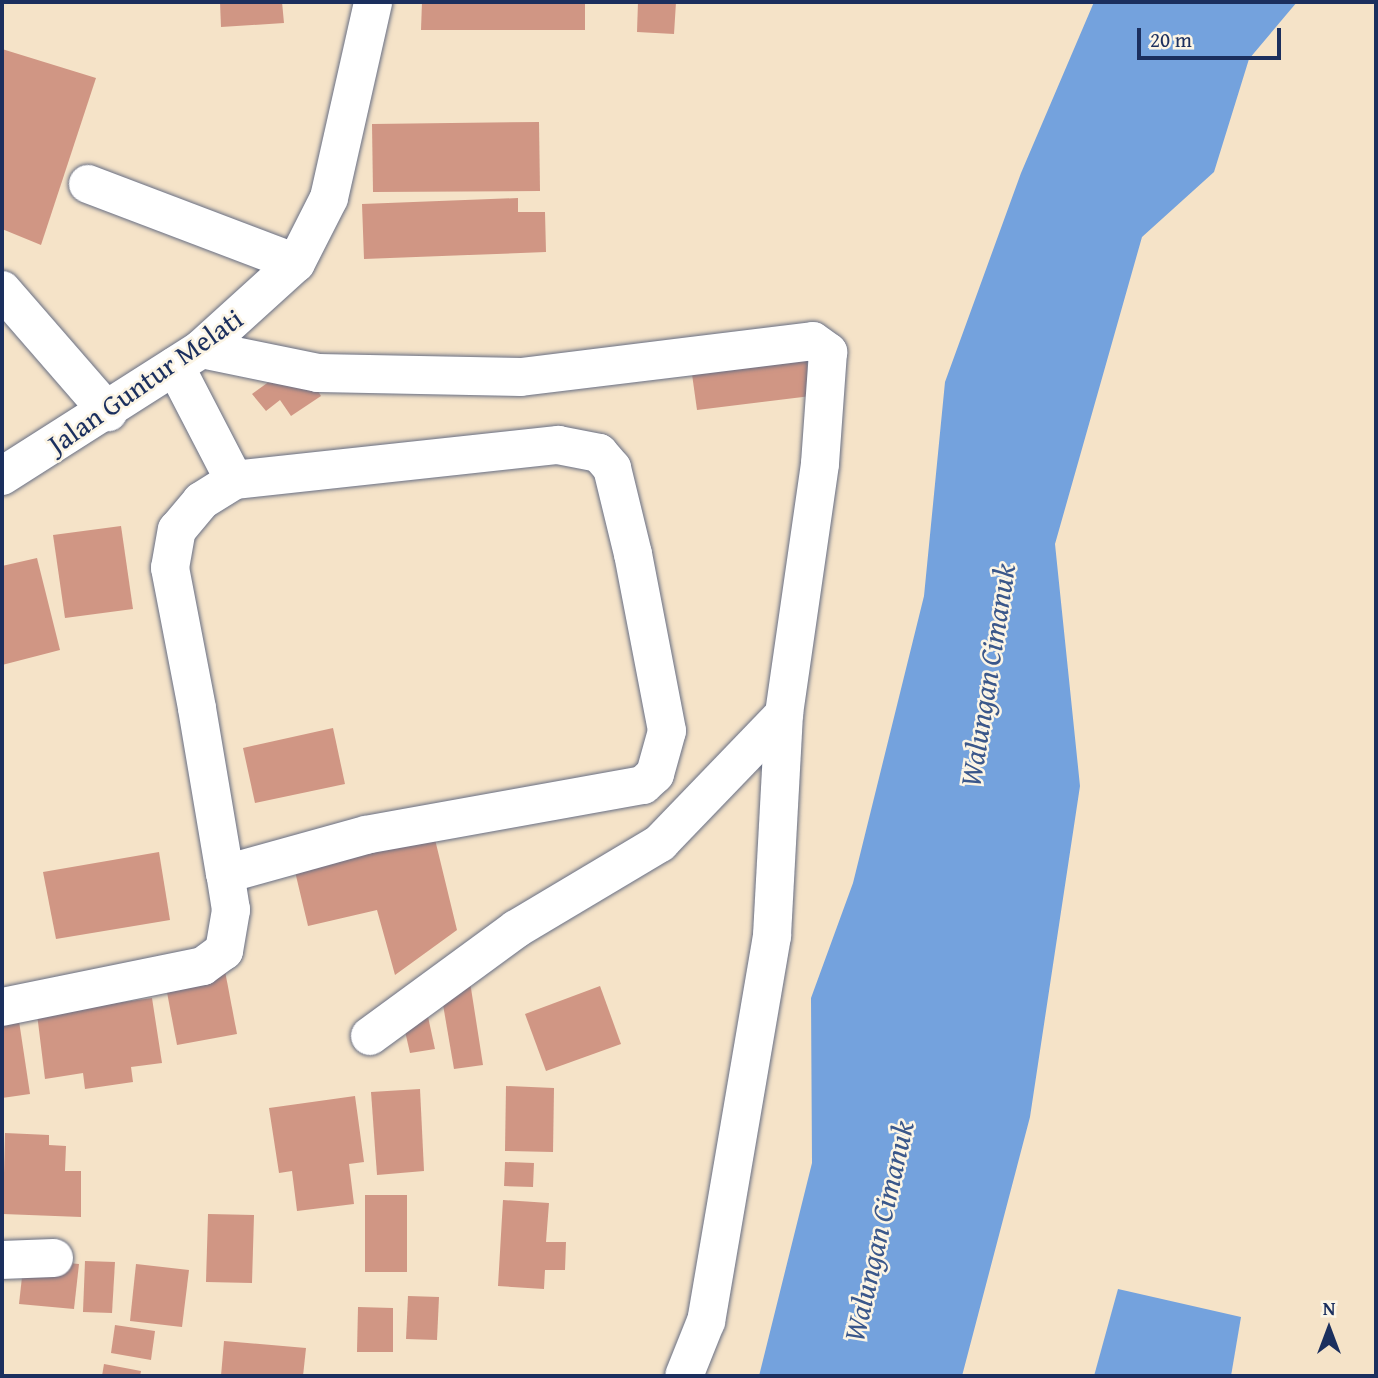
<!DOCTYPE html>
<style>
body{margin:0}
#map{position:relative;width:1378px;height:1378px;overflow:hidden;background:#f5e3c8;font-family:"Gentium Book Plus",serif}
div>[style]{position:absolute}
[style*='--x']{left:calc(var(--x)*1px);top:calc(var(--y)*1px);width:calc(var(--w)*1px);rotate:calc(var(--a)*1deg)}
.water>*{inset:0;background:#74a2dd}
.building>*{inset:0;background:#d09684}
.roads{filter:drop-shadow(0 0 2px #676e83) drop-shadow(0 0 2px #676e83)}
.minor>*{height:38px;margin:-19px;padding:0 19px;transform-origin:19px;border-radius:19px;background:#fff}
span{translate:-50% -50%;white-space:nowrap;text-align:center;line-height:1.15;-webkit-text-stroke:5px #fcf5e5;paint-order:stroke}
.street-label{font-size:28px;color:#1b2f5e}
.water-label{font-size:30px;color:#3a578a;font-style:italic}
.frame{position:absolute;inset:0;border:4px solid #1b2f5e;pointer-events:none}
.north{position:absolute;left:1294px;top:1294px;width:70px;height:70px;-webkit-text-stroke:5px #fcf5e5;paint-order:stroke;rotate:0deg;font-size:19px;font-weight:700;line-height:28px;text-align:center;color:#1b2f5e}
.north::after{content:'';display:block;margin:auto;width:24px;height:32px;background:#1b2f5e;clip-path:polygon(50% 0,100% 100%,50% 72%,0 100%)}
.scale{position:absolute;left:1137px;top:28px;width:144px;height:32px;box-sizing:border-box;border:4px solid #1b2f5e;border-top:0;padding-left:9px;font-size:21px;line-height:24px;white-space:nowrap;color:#1b2f5e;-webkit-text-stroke:5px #fcf5e5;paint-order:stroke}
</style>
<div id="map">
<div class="water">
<div style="clip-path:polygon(1094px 2px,1297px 2px,1249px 59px,1214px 172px,1142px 237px,1055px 544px,1080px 786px,1030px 1117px,962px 1376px,759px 1376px,812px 1163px,811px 998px,853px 883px,924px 596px,945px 382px,1021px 173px)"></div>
<div style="clip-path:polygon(1118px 1289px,1241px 1317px,1231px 1376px,1094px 1376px)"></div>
</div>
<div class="building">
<div style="clip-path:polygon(220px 2px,282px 2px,284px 23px,221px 27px)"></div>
<div style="clip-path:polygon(422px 2px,585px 2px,585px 30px,421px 30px)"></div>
<div style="clip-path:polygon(638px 2px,676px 2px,674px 34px,637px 32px)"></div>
<div style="clip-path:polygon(2px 49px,96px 78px,41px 245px,2px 229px)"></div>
<div style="clip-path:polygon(539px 122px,540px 191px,373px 192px,372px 124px)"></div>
<div style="clip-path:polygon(518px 198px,518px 212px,545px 212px,546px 252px,364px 259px,362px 204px)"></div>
<div style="clip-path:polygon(806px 353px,811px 396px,697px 410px,691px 367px)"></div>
<div style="clip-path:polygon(311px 380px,321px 396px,291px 416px,280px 400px,266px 411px,252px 394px,270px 381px)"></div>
<div style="clip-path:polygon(121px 526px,133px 609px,65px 618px,53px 535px)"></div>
<div style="clip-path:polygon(37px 558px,60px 650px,2px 665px,2px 566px)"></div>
<div style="clip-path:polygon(333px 728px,345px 784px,255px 803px,243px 748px)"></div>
<div style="clip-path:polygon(432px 827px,457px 930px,395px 975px,377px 910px,308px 926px,292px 859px)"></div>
<div style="clip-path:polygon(159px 852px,170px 920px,56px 939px,43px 872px)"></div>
<div style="clip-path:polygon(225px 971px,237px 1034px,177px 1045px,165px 982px)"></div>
<div style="clip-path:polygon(470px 982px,483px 1065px,454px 1069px,440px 987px)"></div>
<div style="clip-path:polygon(600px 986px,621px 1044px,546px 1071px,525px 1014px)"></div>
<div style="clip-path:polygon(152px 998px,162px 1063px,131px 1067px,133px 1082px,85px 1089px,83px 1073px,45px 1079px,37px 1014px)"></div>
<div style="clip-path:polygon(427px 1012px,435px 1049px,410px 1053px,402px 1018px)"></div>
<div style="clip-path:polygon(19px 1021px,30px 1094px,2px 1098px,2px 1023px)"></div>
<div style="clip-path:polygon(506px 1086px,554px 1088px,553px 1152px,505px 1151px)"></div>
<div style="clip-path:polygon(420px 1089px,424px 1171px,377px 1175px,371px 1092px)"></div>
<div style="clip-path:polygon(355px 1096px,364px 1162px,349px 1164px,354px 1204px,297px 1211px,292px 1171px,279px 1173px,269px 1108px)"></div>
<div style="clip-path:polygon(5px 1133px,49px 1135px,49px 1145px,66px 1146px,65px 1171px,81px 1171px,81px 1217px,3px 1214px)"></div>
<div style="clip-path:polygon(505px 1162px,534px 1163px,533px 1187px,504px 1186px)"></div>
<div style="clip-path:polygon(365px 1195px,407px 1195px,407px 1272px,365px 1272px)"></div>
<div style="clip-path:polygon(503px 1200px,549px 1203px,546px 1242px,566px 1242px,565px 1270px,545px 1270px,544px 1289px,498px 1286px)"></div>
<div style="clip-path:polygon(208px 1214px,254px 1215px,252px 1283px,206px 1282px)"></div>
<div style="clip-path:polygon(24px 1259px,79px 1264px,74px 1309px,19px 1304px)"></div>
<div style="clip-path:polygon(85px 1261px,115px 1262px,112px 1313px,83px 1312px)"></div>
<div style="clip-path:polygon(136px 1264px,189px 1270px,182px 1327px,130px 1321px)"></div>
<div style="clip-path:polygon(408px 1296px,439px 1297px,437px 1340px,406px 1339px)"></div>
<div style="clip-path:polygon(358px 1307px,393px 1308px,393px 1352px,357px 1352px)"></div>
<div style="clip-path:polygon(115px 1325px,155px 1331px,151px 1360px,111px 1353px)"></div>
<div style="clip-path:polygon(224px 1341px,306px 1348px,303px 1376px,221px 1376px)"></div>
<div style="clip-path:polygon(104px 1364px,141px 1371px,140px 1376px,102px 1376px)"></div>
</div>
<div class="roads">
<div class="minor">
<div style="--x:88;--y:184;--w:222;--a:20.8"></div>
<div style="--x:2;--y:290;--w:162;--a:49"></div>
<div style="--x:201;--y:349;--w:119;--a:11.6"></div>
<div style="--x:318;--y:373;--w:203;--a:1.1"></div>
<div style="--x:521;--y:377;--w:294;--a:-7"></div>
<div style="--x:813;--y:341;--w:19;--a:36"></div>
<div style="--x:828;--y:352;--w:112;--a:94.1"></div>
<div style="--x:820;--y:464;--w:253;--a:98.2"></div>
<div style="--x:784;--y:714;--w:222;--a:93.1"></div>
<div style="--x:772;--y:936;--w:391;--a:99.7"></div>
<div style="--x:706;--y:1321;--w:59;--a:111.8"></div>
<div style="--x:175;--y:366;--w:128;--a:62.6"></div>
<div style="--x:2;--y:476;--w:236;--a:-32.5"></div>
<div style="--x:201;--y:349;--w:128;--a:-42.2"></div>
<div style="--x:296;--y:263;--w:73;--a:-63.1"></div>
<div style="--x:329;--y:198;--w:201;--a:-77.3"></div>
<div style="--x:2;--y:1007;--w:205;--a:-11.5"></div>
<div style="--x:203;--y:966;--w:26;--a:-36"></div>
<div style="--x:224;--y:951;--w:42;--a:-80.3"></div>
<div style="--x:231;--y:910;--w:36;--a:-99"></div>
<div style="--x:225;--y:874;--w:168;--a:-99.6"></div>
<div style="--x:197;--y:708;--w:143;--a:-100.9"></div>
<div style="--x:170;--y:568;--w:39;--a:-80"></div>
<div style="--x:177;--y:530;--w:38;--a:-50"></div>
<div style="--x:201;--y:501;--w:39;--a:-32"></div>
<div style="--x:234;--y:480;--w:326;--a:-6.2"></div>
<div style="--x:558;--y:445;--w:42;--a:11"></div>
<div style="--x:599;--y:453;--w:20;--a:49"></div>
<div style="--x:612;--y:468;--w:89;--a:76.3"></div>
<div style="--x:633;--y:554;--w:180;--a:79.1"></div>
<div style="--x:667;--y:731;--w:45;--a:105.6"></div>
<div style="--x:655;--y:774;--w:16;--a:137"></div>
<div style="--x:643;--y:785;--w:281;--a:169.8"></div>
<div style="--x:366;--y:835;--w:146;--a:164.5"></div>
<div style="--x:370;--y:1036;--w:181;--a:-36.2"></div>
<div style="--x:516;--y:929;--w:168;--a:-30.8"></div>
<div style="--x:660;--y:843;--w:179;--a:-46.1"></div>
<div style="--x:2;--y:1260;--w:52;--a:-2.2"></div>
</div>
</div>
<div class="street-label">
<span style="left:145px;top:381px;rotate:-35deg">Jalan Guntur Melati</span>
</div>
<div class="water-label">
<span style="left:987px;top:675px;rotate:-81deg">Walungan Cimanuk</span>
<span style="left:878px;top:1231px;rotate:-77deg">Walungan Cimanuk</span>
</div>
<div class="frame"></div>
<div class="north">N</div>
<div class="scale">20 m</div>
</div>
